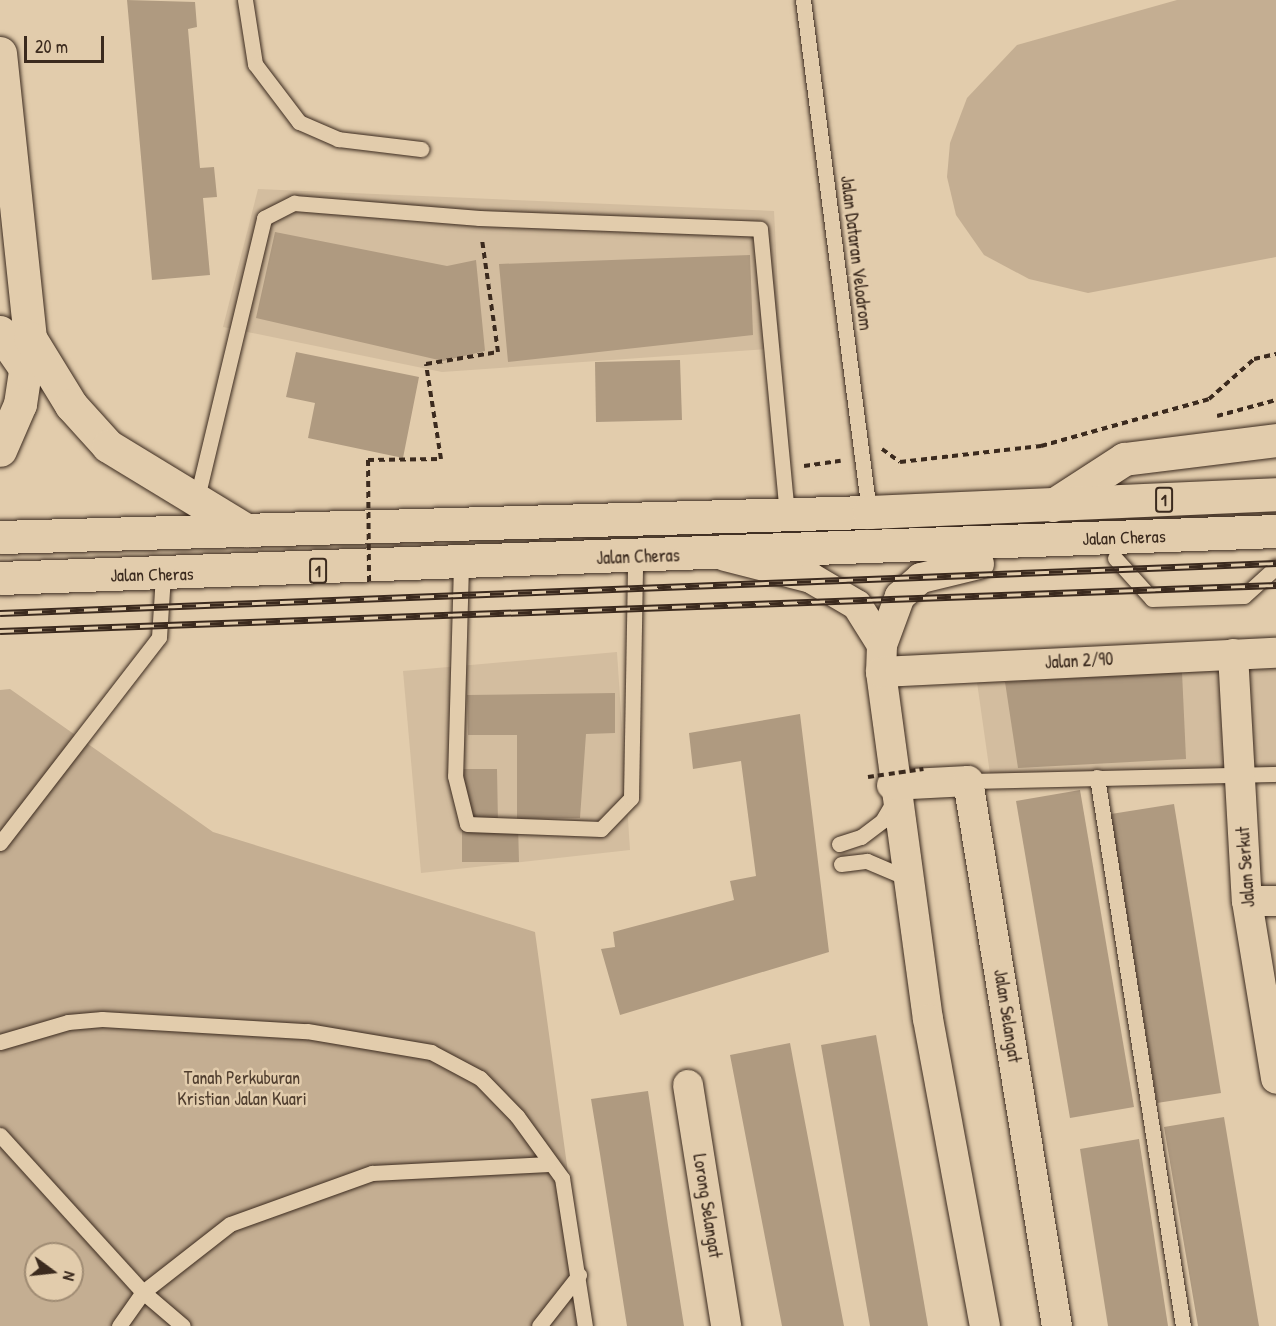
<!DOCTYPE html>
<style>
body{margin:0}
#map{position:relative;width:1276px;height:1326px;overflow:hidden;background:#e2ccac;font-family:"Patrick Hand",sans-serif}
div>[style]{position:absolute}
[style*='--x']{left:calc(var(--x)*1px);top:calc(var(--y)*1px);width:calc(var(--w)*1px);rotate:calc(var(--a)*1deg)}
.built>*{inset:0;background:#d3bd9f}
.green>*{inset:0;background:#c4ae92}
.building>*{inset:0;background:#af9a80}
.path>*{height:4px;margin-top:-2px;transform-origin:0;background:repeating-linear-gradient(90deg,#3b2a1e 0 6px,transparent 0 10.5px)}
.roads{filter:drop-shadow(0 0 2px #3b2a1e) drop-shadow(0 0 2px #3b2a1e)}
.service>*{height:15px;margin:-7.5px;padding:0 7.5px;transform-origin:7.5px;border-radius:7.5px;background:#e2ccac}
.minor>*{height:30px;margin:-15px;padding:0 15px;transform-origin:15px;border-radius:15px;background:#e2ccac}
.tertiary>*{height:33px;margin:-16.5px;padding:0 16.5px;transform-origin:16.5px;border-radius:16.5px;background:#e2ccac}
.trunk>*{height:33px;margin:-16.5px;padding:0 16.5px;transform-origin:16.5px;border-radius:16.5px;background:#e2ccac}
.rail>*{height:7px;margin-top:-3.5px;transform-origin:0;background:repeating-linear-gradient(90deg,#e2ccac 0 14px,#3b2a1e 0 28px);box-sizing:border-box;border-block:2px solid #3b2a1e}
.path-bridge>*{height:4px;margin-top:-2px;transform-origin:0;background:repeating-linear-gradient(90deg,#3b2a1e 0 6px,transparent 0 10.5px)}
span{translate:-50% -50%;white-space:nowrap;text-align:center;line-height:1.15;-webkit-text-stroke:5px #e2ccac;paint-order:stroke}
.shield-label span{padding:2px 4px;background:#e2ccac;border:2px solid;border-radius:4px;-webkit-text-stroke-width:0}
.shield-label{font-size:16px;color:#3b2a1e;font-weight:700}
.street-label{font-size:18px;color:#3b2a1e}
.park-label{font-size:18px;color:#503e2f}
.north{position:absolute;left:24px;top:1242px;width:60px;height:60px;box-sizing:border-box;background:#e2ccac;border:2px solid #9f8b73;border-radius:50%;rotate:105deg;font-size:16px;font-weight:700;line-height:24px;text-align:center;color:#3b2a1e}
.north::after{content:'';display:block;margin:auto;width:21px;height:27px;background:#3b2a1e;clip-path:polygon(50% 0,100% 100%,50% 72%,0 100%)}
.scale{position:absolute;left:24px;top:36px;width:80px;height:27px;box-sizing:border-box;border:3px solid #3b2a1e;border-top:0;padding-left:8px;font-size:18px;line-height:21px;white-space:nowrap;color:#3b2a1e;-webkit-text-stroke:4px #e2ccac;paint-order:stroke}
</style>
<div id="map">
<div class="built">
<div style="clip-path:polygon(258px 189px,774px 211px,781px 348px,442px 372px,223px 327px)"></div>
<div style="clip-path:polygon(617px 652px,630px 850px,421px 873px,403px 671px)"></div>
<div style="clip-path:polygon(1276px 662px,1276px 768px,990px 774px,976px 675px)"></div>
</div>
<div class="green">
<div style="clip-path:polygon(1177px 0,1276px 0,1276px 257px,1088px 293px,1029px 279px,984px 255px,956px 215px,947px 177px,950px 143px,967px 98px,1017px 45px)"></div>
<div style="clip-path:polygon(evenodd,10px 689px,213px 832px,535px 932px,589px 1326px,0 1326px,0 690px,10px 689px,36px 1254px,72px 1254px,72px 1290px,36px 1290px,36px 1254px)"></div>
</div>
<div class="building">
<div style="clip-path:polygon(127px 0,195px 2px,197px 27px,188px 29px,200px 168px,214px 167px,217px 197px,203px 198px,210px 275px,152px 280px)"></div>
<div style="clip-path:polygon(275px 232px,447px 266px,476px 260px,485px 351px,443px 361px,256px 318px)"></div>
<div style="clip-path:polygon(750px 255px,753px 335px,508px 362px,499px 264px)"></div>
<div style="clip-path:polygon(296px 352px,419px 377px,403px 458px,308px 438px,315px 403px,286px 397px)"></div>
<div style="clip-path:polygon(680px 360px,682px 420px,596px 422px,595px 362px)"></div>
<div style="clip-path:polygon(1182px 672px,1186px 759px,1018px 768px,1005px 682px)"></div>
<div style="clip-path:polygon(615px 693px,615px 733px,586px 734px,580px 818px,517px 819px,517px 735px,468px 735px,467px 695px)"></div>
<div style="clip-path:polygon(800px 714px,829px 952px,620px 1015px,601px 949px,615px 947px,613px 932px,734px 900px,730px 881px,756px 876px,741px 761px,693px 769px,689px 733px)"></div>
<div style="clip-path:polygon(462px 769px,497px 769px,498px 824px,518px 824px,519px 862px,462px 862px)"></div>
<div style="clip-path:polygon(1080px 790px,1134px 1107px,1070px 1118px,1016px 801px)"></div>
<div style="clip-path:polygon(1174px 804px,1221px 1093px,1157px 1103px,1111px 814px)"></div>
<div style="clip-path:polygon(876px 1035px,914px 1245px,928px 1326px,870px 1326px,821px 1045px)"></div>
<div style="clip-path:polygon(790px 1043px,795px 1070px,844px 1326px,782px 1326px,735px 1081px,730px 1055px)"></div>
<div style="clip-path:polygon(648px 1091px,668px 1225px,684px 1326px,627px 1326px,600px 1154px,591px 1099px)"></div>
<div style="clip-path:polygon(1224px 1117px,1233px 1171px,1259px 1326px,1198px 1326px,1164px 1127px)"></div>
<div style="clip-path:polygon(1139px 1139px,1168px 1326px,1108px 1326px,1080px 1149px)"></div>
</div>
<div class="path">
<div style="--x:1217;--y:416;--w:61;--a:-15.2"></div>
<div style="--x:882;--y:449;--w:22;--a:36"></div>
<div style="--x:900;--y:462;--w:142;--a:-6.5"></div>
<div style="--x:1041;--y:446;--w:174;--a:-15.6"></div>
<div style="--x:1209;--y:399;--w:60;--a:-41.6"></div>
<div style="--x:1254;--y:359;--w:23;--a:-13"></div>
<div style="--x:368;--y:460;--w:73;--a:-0.8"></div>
<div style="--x:441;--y:459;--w:96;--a:-99"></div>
<div style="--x:426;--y:364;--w:73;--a:-9.5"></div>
<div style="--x:498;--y:352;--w:114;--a:-98.1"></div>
<div style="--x:804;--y:466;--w:37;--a:-8"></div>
</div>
<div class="roads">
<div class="service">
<div style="--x:245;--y:0;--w:65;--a:81.1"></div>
<div style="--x:255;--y:64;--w:73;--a:52.8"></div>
<div style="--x:299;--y:122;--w:43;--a:23.6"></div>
<div style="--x:338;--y:139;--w:84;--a:6.9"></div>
<div style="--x:803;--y:0;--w:516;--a:82.65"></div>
<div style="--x:196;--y:502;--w:292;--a:-76.5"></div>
<div style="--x:264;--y:218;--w:34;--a:-27"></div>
<div style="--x:294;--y:203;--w:186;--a:4.6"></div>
<div style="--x:479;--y:218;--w:281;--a:2.2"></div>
<div style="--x:760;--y:229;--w:286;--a:84.6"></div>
<div style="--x:1115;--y:558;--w:55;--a:47.9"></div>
<div style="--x:1152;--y:599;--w:92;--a:-1.9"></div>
<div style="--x:1244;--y:596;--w:43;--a:-42.2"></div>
<div style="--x:461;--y:565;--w:211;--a:91.6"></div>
<div style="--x:455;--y:776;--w:49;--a:76"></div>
<div style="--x:467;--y:824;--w:134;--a:2.1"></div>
<div style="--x:601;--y:829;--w:43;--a:-45.9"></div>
<div style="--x:631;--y:798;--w:240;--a:-89"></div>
<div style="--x:1097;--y:777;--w:556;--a:81.1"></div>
<div style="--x:968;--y:781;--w:308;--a:-1.3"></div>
<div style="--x:0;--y:843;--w:260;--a:-52.3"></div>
<div style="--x:159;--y:637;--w:62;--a:-86.3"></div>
<div style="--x:839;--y:844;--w:23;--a:-18"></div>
<div style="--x:861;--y:837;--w:26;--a:-37"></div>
<div style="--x:882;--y:821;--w:26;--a:-59"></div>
<div style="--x:841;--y:864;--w:26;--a:-7"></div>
<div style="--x:867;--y:861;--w:43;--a:23"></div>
<div style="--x:0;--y:1042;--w:71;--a:-16.4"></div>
<div style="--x:68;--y:1022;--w:34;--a:-5"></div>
<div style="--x:102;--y:1019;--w:205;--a:3.4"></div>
<div style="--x:307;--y:1031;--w:126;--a:9.6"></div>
<div style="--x:431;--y:1052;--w:55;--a:28"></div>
<div style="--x:480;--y:1078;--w:53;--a:45.8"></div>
<div style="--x:517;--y:1116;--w:77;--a:54"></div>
<div style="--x:562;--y:1178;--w:150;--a:81.2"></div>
<div style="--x:0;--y:1135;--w:212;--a:47.7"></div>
<div style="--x:143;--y:1292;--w:52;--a:40.4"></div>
<div style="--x:119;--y:1326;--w:42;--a:-54.8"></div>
<div style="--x:143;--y:1292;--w:110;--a:-38"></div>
<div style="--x:230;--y:1224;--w:151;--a:-19.8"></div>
<div style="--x:372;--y:1173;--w:177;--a:-2.9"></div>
<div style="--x:539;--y:1326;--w:65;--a:-51.9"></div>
</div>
<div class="minor">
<div style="--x:725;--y:556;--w:89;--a:14.3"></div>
<div style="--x:811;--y:578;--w:53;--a:30.4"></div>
<div style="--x:857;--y:605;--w:47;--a:58"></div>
<div style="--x:979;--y:564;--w:60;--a:166.4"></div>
<div style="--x:921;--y:578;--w:28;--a:139"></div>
<div style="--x:900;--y:596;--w:52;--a:110.2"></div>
<div style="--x:882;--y:645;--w:27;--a:92"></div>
<div style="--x:881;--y:672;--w:350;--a:82.3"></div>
<div style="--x:928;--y:1019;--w:312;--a:79.5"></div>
<div style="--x:1233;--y:654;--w:247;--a:86.8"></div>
<div style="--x:1247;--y:901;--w:180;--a:80.7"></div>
<div style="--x:881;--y:672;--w:395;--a:-2.8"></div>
<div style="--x:892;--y:785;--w:76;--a:-3"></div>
<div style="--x:968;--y:781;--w:552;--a:80.73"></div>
<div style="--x:1247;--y:901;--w:29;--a:0"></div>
<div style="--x:688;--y:1085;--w:244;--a:81"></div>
</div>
<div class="tertiary">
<div style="--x:0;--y:53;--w:287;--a:84"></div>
<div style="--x:30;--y:338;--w:67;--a:98.6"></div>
<div style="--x:20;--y:404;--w:50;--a:113.5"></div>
<div style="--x:0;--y:332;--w:47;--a:55.3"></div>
<div style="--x:30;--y:338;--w:79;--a:58.5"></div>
<div style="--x:71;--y:405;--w:55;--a:47.9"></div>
<div style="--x:108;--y:446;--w:162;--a:31.3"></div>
</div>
<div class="trunk">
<div style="--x:1053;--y:505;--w:85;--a:-32.9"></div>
<div style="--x:1124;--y:459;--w:153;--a:-7.1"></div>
<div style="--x:0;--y:537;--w:869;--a:-1.65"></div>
<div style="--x:869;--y:512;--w:407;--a:-2.5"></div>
<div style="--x:0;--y:578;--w:1277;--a:-2.11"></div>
</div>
</div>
<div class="rail">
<div style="--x:0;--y:613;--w:1277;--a:-2.24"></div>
<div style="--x:0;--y:631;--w:1277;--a:-2.06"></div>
</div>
<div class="path-bridge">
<div style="--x:368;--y:460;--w:122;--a:89.5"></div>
<div style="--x:868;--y:777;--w:56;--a:-8.3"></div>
</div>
<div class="shield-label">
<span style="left:1164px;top:500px">1</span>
<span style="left:318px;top:571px">1</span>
</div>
<div class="street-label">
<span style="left:856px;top:253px;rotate:83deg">Jalan Dataran Velodrom</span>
<span style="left:1124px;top:538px;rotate:-2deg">Jalan Cheras</span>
<span style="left:638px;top:557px;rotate:-2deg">Jalan Cheras</span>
<span style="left:152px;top:575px;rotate:-1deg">Jalan Cheras</span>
<span style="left:1079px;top:661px;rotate:-3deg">Jalan 2/90</span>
<span style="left:1246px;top:867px;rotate:-94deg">Jalan Serkut</span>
<span style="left:1007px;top:1016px;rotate:81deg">Jalan Selangat</span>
<span style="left:707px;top:1206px;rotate:81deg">Lorong Selangat</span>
</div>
<div class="park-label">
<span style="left:242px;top:1089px">Tanah Perkuburan<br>Kristian Jalan Kuari</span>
</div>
<div class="north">N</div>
<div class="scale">20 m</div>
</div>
